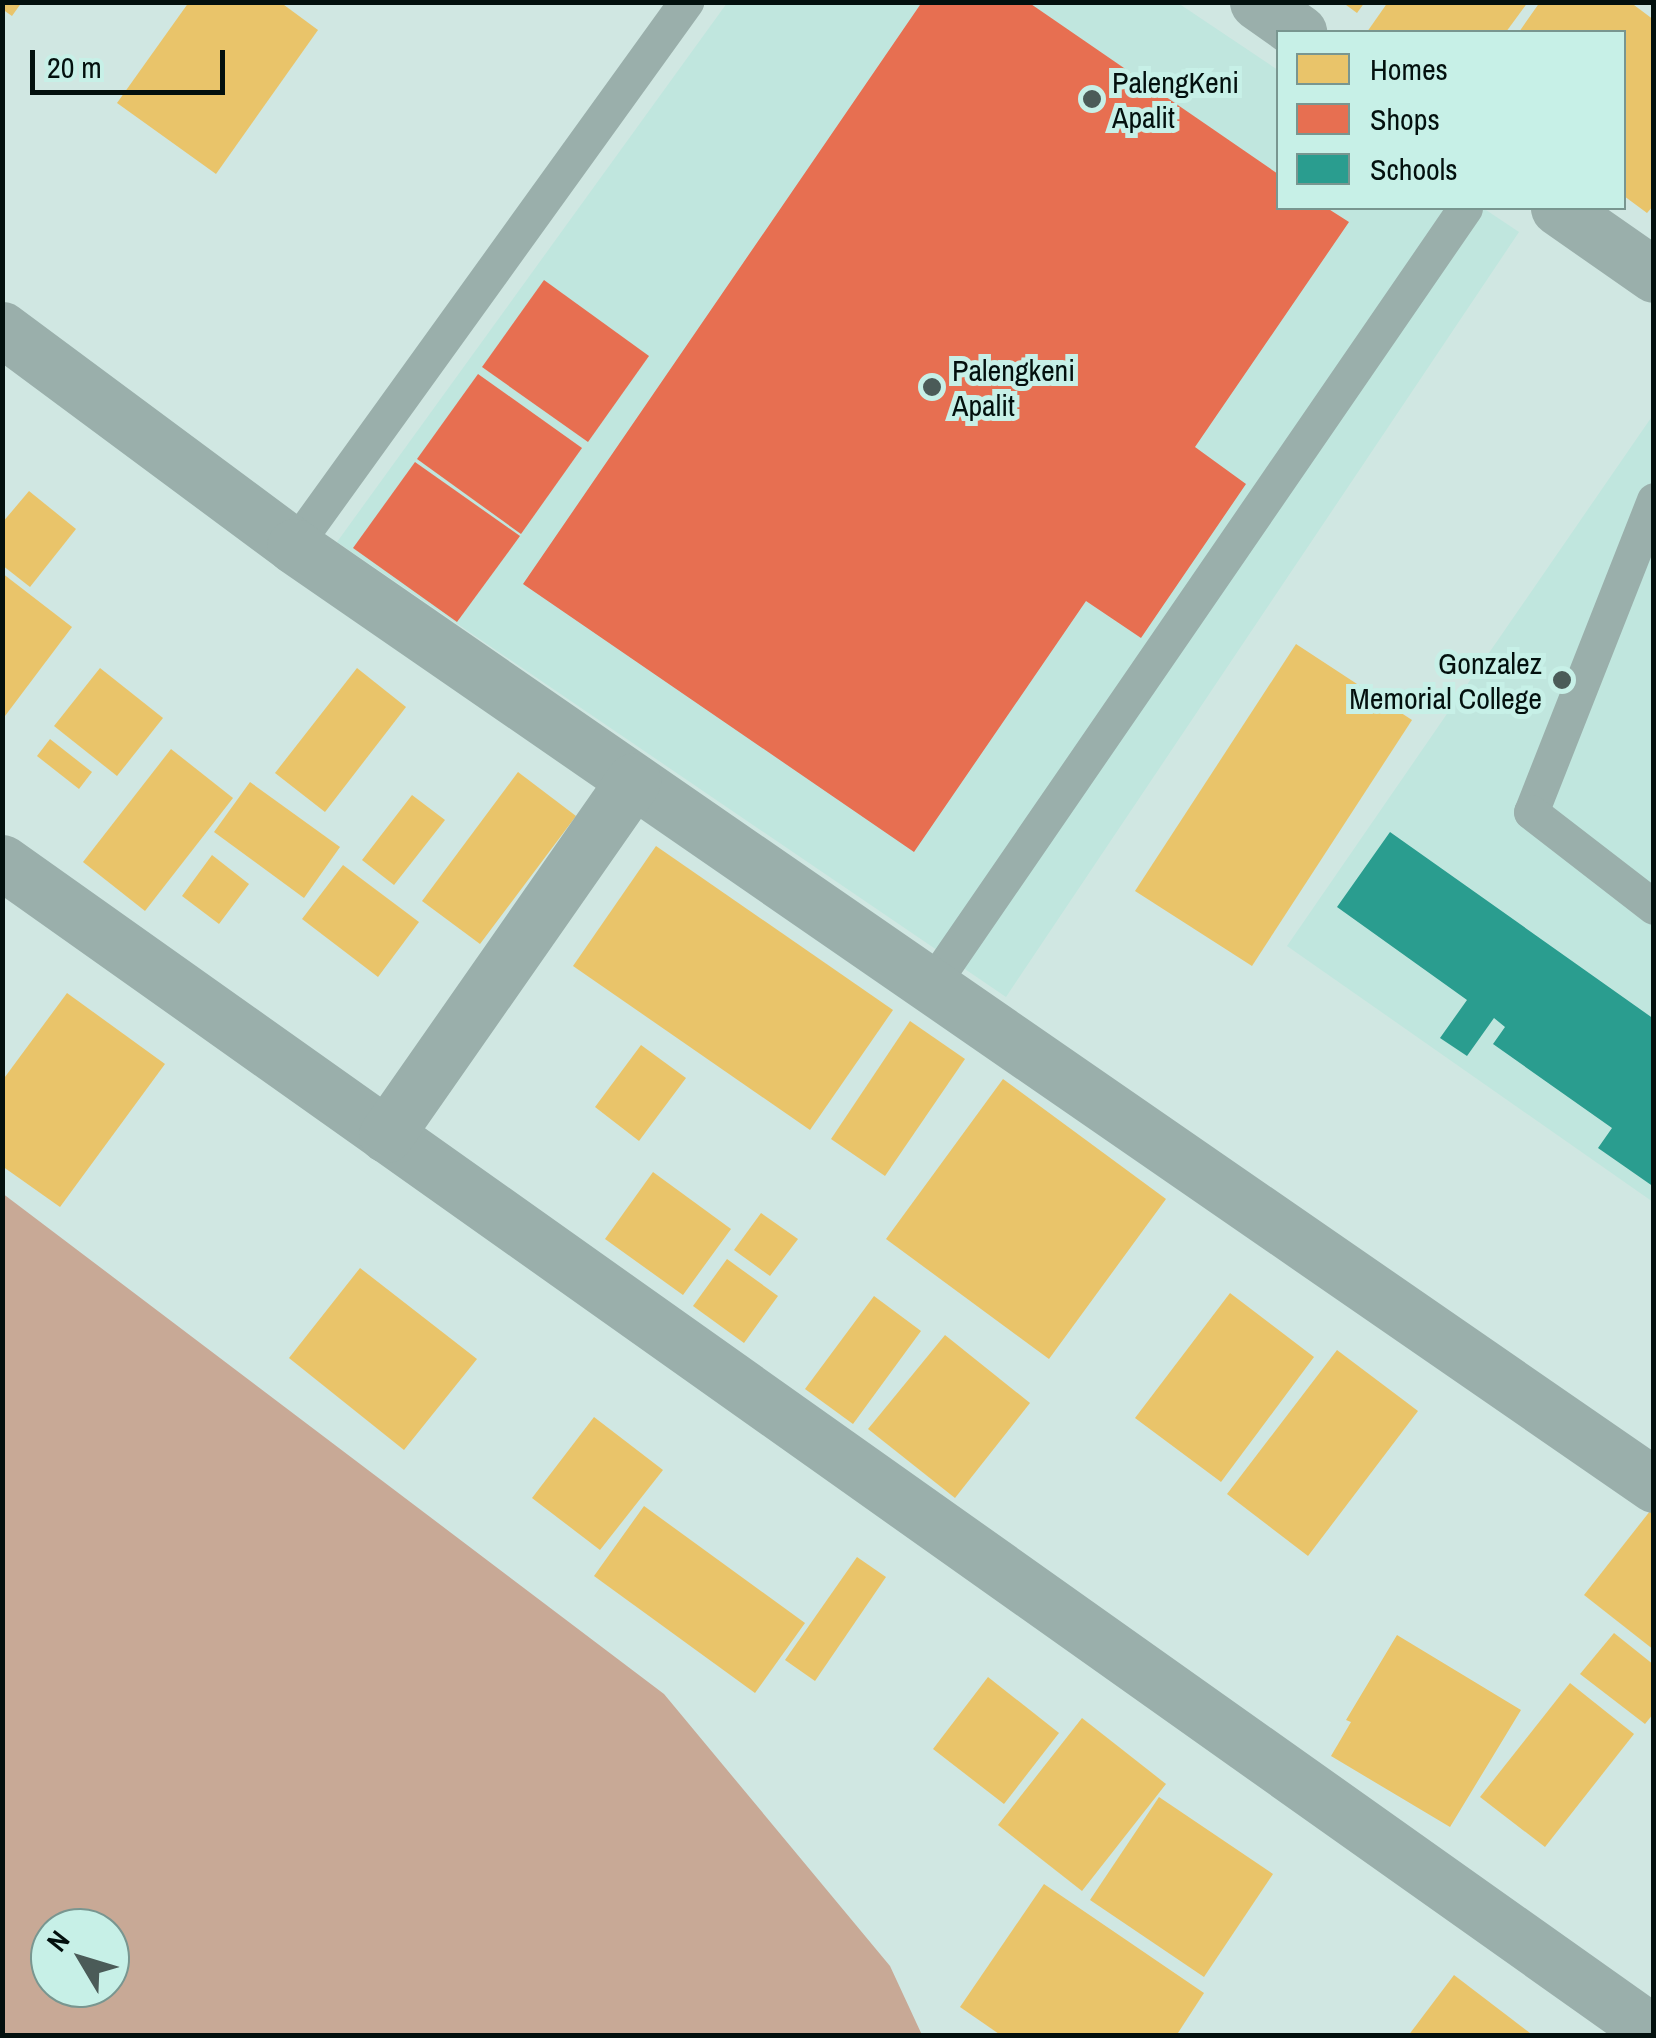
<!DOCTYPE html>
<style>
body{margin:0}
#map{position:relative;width:1656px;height:2038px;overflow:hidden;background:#d0e7e2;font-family:"Archivo Narrow",sans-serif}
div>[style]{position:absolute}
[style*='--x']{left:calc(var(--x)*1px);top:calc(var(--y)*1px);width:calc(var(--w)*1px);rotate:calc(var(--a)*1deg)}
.built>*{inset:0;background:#c0e6de}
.water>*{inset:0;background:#c8a996}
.homes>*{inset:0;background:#e9c46a}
.shops>*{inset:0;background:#e76f51}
.schools>*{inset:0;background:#2a9d8f}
.service>*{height:35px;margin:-17.5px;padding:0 17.5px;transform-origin:17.5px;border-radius:17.5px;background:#9aafab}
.minor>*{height:55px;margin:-27.5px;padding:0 27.5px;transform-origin:27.5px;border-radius:27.5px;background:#9aafab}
.dots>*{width:28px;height:28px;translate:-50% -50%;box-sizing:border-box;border:5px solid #c7f0e7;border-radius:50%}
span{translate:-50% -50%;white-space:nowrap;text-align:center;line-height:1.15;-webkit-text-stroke:10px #c7f0e7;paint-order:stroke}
.poi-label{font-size:30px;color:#03100e}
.left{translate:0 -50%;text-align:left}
.right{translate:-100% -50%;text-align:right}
.frame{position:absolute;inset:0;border:5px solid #03100e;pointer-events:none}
.legend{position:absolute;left:1276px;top:30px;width:350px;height:180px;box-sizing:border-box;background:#c7f0e7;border:2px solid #799690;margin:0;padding:12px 18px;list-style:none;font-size:30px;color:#03100e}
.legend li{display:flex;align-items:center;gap:20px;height:50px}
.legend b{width:50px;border:2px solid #799690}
.north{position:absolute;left:30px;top:1908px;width:100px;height:100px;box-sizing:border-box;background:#c7f0e7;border:2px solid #799690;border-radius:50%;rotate:308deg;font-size:28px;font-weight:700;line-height:40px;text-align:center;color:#03100e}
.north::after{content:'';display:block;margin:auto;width:35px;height:45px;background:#4b5b58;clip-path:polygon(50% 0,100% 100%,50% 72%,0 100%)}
.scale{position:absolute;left:30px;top:50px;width:195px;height:45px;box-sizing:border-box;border:5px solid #03100e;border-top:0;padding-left:12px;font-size:30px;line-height:35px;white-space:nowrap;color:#03100e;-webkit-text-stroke:8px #c7f0e7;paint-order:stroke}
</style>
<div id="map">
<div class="built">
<div style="clip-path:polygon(727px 3px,1178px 3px,1278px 70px,1278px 208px,1483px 208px,1519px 232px,1006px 997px,337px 542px)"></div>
<div style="clip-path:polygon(1653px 415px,1653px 1202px,1287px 946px)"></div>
</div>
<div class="water">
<div style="clip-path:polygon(evenodd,2px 1193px,664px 1694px,890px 1966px,922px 2035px,3px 2035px,2px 1193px,50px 1928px,110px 1928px,110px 1988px,50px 1988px,50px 1928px)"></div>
</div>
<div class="homes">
<div style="clip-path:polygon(2px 2px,22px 2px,12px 16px,2px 9px)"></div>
<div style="clip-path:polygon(189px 2px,280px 2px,318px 30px,216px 174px,117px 103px)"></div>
<div style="clip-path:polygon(1342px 2px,1365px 2px,1357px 13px)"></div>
<div style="clip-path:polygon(1388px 2px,1528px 2px,1506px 32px,1367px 32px)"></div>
<div style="clip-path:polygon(1540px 2px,1630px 2px,1654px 20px,1654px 205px,1647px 213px,1624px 196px,1624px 32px,1519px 32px)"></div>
<div style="clip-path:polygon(29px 491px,76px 529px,30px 587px,2px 565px,2px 523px)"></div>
<div style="clip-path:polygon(2px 573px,72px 627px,2px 720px)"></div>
<div style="clip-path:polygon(1296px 644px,1412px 720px,1252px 966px,1135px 891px)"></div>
<div style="clip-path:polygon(100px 668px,163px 718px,117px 776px,54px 726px)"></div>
<div style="clip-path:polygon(357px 668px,406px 707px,325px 812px,275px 773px)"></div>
<div style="clip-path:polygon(50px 739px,92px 772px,79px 789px,37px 756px)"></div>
<div style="clip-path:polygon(171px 749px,233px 798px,145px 911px,83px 862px)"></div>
<div style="clip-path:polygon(518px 772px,576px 816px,480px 944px,422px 901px)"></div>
<div style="clip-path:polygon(250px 782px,340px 847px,304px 898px,214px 832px)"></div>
<div style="clip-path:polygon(412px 795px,445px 820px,394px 885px,362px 860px)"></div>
<div style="clip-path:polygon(656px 846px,893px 1010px,810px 1130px,573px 966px)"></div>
<div style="clip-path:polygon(212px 855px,249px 884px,219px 924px,182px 896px)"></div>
<div style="clip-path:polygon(343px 865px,419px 922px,378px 977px,302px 919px)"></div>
<div style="clip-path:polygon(67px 993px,165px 1064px,60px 1207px,2px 1166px,2px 1081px)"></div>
<div style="clip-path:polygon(910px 1021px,965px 1059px,885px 1176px,831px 1139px)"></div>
<div style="clip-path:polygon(641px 1045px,686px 1078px,639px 1141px,595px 1107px)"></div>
<div style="clip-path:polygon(1003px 1079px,1166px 1199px,1049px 1359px,886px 1239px)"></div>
<div style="clip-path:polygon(653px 1172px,731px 1229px,683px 1295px,605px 1239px)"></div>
<div style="clip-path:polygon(761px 1213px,798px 1239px,770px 1276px,734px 1250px)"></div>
<div style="clip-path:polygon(727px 1259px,778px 1296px,744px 1343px,693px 1306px)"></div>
<div style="clip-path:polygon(360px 1268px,477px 1359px,404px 1450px,289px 1358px)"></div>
<div style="clip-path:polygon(1230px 1293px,1314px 1357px,1221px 1482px,1135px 1418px)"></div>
<div style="clip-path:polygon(874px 1296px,921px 1331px,853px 1424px,805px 1389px)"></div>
<div style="clip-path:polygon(945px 1335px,1030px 1403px,955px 1498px,868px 1429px)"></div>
<div style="clip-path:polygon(1337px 1350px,1418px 1411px,1308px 1556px,1227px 1494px)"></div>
<div style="clip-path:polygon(594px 1417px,663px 1470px,600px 1550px,532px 1498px)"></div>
<div style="clip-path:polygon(644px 1506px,805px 1623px,755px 1693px,594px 1576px)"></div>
<div style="clip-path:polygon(1654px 1506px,1654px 1650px,1584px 1595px)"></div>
<div style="clip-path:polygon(857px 1557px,886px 1577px,815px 1681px,785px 1660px)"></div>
<div style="clip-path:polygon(1614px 1633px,1654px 1665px,1654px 1713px,1645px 1724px,1580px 1674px)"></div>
<div style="clip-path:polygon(1397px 1635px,1521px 1710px,1450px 1827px,1331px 1756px,1351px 1722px,1346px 1720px)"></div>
<div style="clip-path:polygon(988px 1677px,1059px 1733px,1004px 1804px,933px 1749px)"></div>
<div style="clip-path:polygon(1570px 1683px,1634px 1734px,1545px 1847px,1480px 1797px)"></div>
<div style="clip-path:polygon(1082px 1718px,1166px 1784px,1082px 1891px,998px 1825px)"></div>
<div style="clip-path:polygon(1159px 1797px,1273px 1874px,1204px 1977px,1090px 1900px)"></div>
<div style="clip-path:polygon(1044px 1884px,1204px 1993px,1176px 2036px,1002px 2036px,960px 2007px)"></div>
<div style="clip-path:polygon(1454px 1975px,1534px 2036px,1408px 2036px)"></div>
</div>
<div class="shops">
<div style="clip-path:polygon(922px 2px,1028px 2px,1278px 174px,1278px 208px,1327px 208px,1349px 222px,1195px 447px,1246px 484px,1141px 638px,1086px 601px,914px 852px,523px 584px)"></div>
<div style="clip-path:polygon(544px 280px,649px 356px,588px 442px,482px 367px)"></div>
<div style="clip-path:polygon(478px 374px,582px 448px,521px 534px,417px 459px)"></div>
<div style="clip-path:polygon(415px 462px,520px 536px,457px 622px,353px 548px)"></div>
</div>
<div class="schools">
<div style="clip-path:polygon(1390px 832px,1654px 1019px,1654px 1187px,1598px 1148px,1612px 1128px,1493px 1044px,1505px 1027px,1494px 1018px,1467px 1056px,1440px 1038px,1467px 1000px,1337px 907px)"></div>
</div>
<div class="service">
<div style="--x:1654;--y:500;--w:335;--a:111.5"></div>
<div style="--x:1531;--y:812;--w:155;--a:37.7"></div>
<div style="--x:294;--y:546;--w:671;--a:-54.22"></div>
<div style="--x:930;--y:987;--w:945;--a:-55.52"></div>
</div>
<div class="minor">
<div style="--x:1257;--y:2;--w:52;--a:35.5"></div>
<div style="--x:1558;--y:208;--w:117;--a:34.9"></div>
<div style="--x:2;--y:329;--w:364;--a:36.6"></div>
<div style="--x:294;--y:546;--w:1653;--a:34.62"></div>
<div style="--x:2;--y:862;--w:2025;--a:35.33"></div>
<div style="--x:386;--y:1135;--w:432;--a:-55.1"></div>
</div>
<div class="dots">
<div style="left:1092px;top:99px;background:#4b5b58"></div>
<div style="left:932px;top:387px;background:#4b5b58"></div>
<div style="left:1562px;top:680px;background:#4b5b58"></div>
</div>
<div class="poi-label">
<span class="left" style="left:1112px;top:99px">PalengKeni<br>Apalit</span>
<span class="left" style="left:952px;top:387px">Palengkeni<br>Apalit</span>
<span class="right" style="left:1542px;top:680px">Gonzalez<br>Memorial College</span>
</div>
<div class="frame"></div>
<ul class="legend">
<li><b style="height:28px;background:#e9c46a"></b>Homes</li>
<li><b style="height:28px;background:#e76f51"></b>Shops</li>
<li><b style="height:28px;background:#2a9d8f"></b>Schools</li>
</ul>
<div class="north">N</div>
<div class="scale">20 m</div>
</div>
